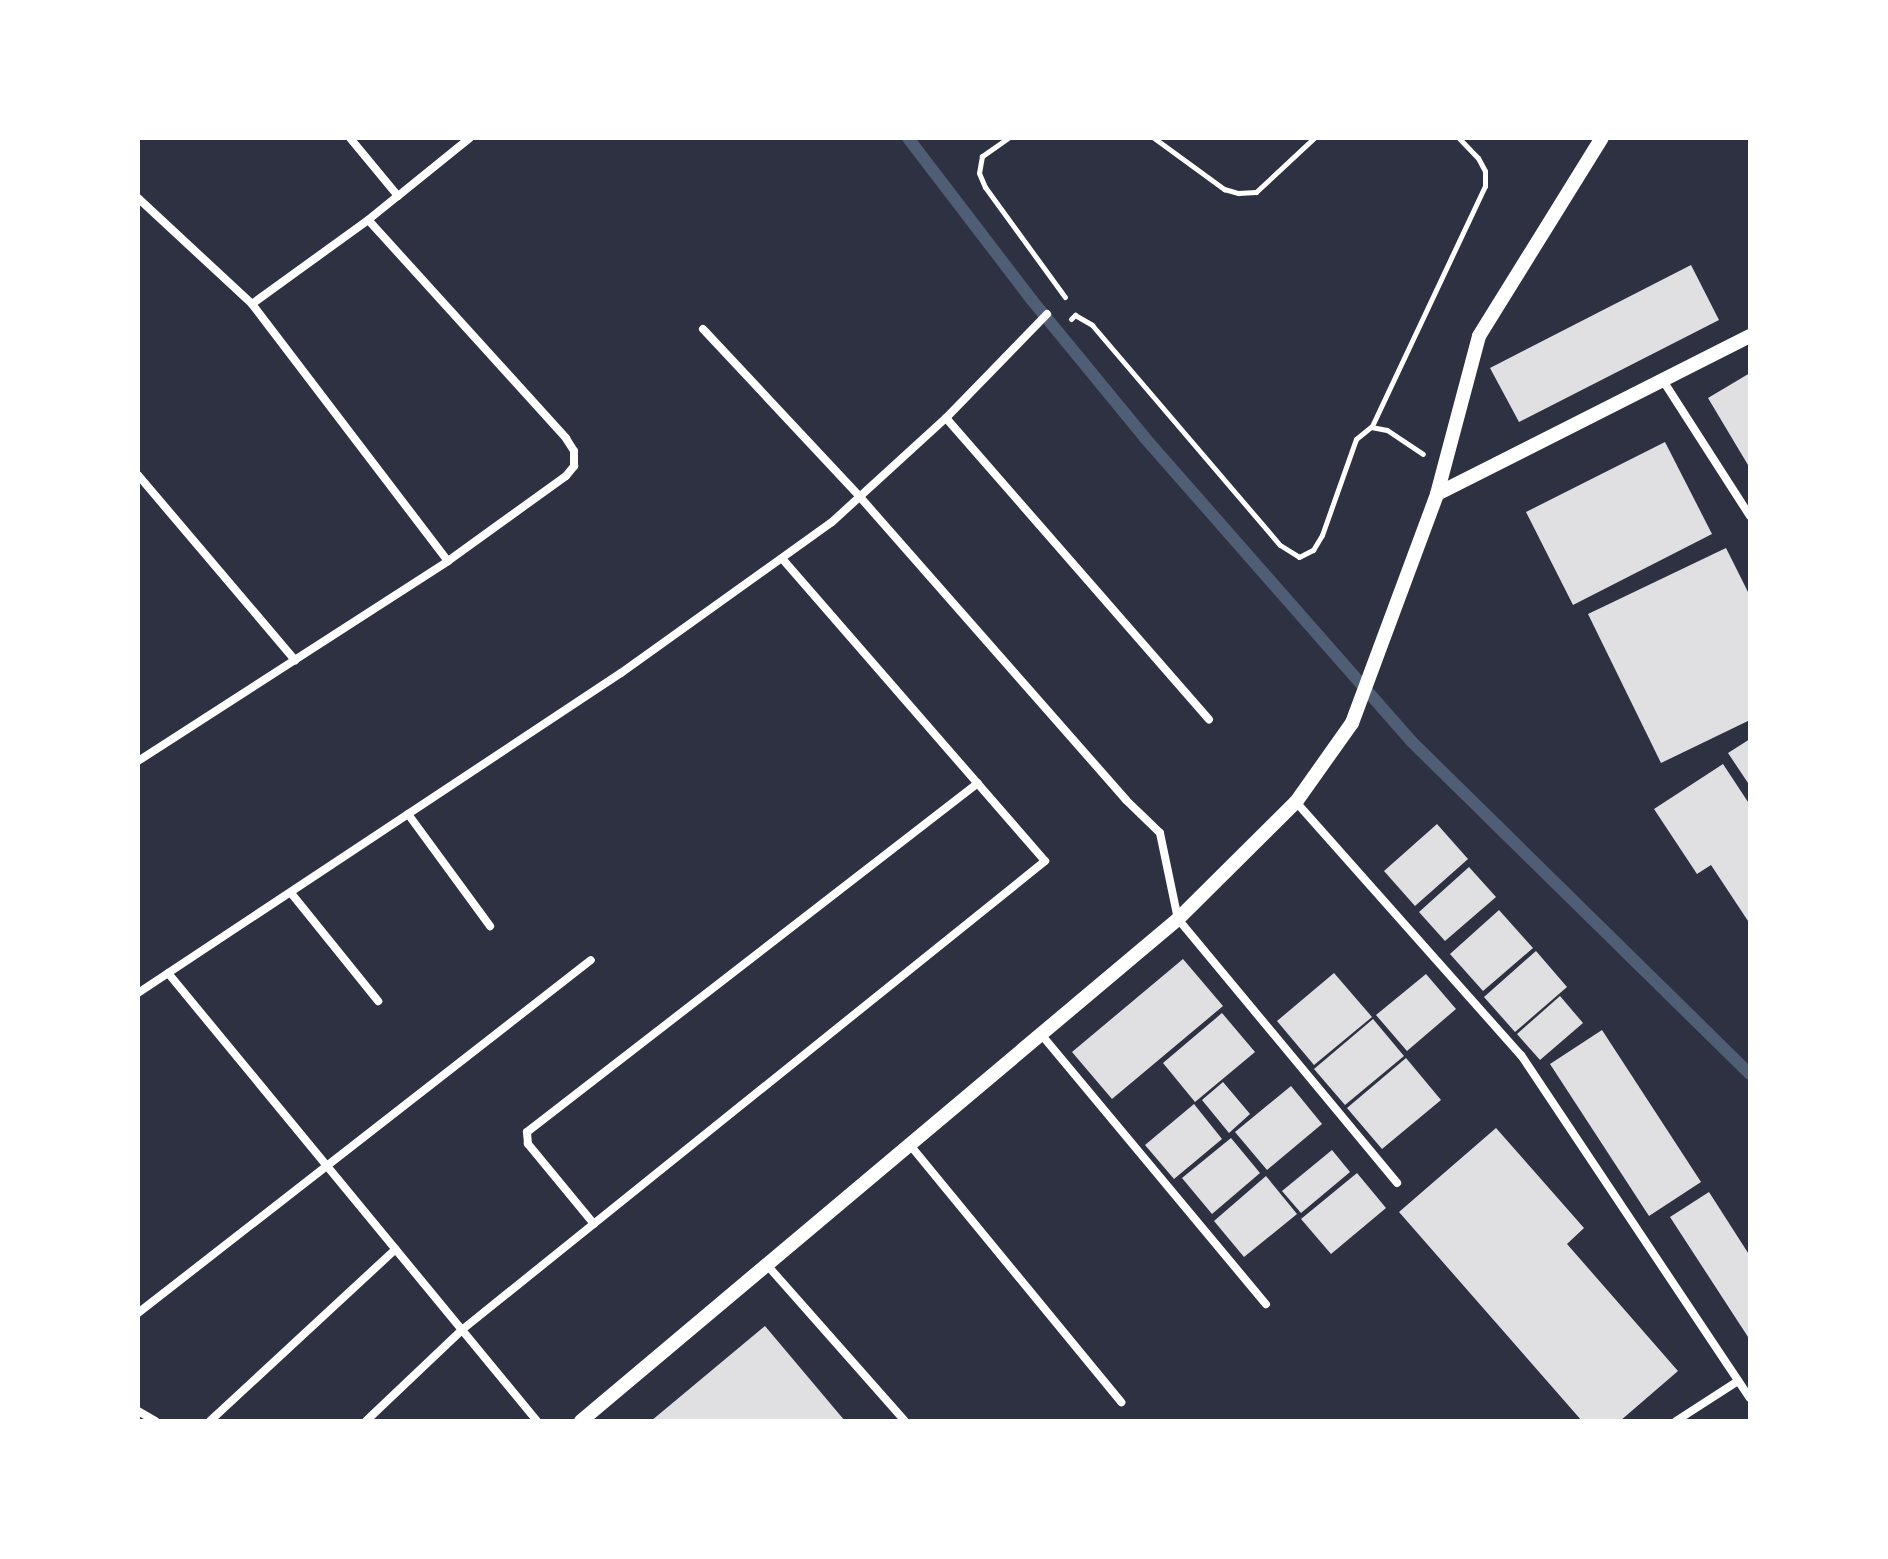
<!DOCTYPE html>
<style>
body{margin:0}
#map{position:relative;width:1888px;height:1559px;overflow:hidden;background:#2d3142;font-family:"PT Serif",serif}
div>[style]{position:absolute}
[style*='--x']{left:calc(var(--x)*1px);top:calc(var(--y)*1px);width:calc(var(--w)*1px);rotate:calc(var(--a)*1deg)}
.stream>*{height:12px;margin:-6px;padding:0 6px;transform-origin:6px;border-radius:6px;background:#4f5d75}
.building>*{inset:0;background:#e0e0e3}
.path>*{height:5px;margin:-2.5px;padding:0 2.5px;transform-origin:2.5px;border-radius:2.5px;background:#fff}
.minor>*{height:8px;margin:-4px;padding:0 4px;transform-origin:4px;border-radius:4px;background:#fff}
.tertiary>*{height:14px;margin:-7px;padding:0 7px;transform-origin:7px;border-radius:7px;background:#fff}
span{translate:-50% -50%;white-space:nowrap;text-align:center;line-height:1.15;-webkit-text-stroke:8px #fff;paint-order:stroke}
.frame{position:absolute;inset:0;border:140px solid #fff;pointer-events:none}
</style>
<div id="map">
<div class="stream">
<div style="--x:908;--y:138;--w:203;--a:52.6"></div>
<div style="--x:1031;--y:299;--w:180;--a:50.6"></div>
<div style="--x:1145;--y:438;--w:403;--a:48.7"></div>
<div style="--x:1411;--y:741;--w:475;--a:44.5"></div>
</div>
<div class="building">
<div style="clip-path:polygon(1691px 265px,1719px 320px,1519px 422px,1490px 368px)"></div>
<div style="clip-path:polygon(1750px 373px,1750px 464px,1748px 465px,1708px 398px)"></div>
<div style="clip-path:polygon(1665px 442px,1712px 534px,1573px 605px,1526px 512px)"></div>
<div style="clip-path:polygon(1726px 548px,1750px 596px,1750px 720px,1661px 763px,1588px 614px)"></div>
<div style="clip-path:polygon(1750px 739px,1750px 786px,1728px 753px)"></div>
<div style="clip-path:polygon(1723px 764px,1750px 805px,1750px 924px,1711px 865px,1697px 874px,1654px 809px)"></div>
<div style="clip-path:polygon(1437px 824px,1468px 859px,1415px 906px,1384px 871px)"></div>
<div style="clip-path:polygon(1469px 867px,1496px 897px,1445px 941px,1419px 912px)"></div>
<div style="clip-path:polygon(1499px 910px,1533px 948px,1483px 991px,1450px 954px)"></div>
<div style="clip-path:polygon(1536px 951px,1567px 987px,1515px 1032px,1484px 997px)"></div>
<div style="clip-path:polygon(1183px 959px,1223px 1006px,1112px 1099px,1072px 1052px)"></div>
<div style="clip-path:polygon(1334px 973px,1372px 1017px,1314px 1065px,1277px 1021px)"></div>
<div style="clip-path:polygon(1426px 974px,1456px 1009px,1407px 1051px,1376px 1015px)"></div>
<div style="clip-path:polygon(1560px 996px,1583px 1023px,1540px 1060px,1517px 1034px)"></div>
<div style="clip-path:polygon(1222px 1013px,1255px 1052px,1195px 1102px,1163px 1063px)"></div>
<div style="clip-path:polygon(1373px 1019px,1404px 1056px,1345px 1105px,1314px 1069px)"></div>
<div style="clip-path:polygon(1602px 1030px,1701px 1182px,1649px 1216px,1550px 1064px)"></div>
<div style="clip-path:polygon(1406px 1058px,1441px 1100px,1382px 1149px,1347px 1108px)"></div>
<div style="clip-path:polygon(1223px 1082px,1250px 1114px,1229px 1133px,1202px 1100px)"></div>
<div style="clip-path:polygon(1291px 1086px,1322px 1124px,1267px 1170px,1235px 1132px)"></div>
<div style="clip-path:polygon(1194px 1104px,1222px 1139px,1174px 1179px,1145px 1145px)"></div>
<div style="clip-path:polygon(1496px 1128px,1584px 1228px,1567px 1244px,1678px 1371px,1620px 1421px,1582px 1421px,1399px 1212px)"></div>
<div style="clip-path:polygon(1231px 1138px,1260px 1173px,1212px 1214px,1182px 1178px)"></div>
<div style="clip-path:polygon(1332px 1150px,1350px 1172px,1301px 1213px,1282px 1191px)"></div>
<div style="clip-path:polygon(1357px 1173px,1386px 1208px,1331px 1254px,1301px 1219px)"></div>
<div style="clip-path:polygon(1266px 1176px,1297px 1214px,1244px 1257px,1214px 1221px)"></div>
<div style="clip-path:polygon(1709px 1192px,1750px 1256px,1750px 1340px,1670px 1217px)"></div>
<div style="clip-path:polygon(765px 1326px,845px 1421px,651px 1421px)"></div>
</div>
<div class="path">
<div style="--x:1008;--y:138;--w:32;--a:145"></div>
<div style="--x:982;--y:156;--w:17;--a:100"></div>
<div style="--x:979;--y:173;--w:15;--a:67"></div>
<div style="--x:985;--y:187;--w:136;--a:54"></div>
<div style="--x:1154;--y:138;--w:87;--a:36.1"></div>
<div style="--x:1224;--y:189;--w:15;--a:16"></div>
<div style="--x:1238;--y:193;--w:18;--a:-3"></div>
<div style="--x:1256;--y:192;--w:79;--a:-43"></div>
<div style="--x:1071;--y:319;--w:6;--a:-45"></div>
<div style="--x:1075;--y:315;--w:20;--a:30"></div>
<div style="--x:1092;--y:325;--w:289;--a:49.5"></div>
<div style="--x:1280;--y:545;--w:22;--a:32"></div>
<div style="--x:1299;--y:557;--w:16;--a:-27"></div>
<div style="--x:1313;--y:550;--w:17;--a:-59"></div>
<div style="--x:1322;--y:535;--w:102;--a:-70.5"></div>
<div style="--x:1356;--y:439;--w:19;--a:-39"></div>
<div style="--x:1371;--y:427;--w:16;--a:11"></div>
<div style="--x:1387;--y:430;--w:43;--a:33.7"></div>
<div style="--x:1372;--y:426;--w:265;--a:-64.8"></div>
<div style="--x:1485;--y:186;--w:15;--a:-90"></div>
<div style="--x:1485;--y:171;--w:15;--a:-118"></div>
<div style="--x:1478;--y:158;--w:28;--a:-134"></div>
</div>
<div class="minor">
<div style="--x:398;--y:196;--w:92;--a:-38.9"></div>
<div style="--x:138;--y:198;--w:156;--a:42.9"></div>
<div style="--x:252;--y:304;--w:323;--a:52.7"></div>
<div style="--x:252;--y:304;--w:143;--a:-35.9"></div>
<div style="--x:703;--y:329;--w:230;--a:46.9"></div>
<div style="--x:860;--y:497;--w:403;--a:48.7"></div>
<div style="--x:1126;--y:800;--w:47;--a:44.1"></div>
<div style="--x:1160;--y:833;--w:88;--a:78.2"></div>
<div style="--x:1178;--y:919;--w:343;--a:50.3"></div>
<div style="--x:1662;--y:379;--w:163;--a:57.3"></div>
<div style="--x:946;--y:418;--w:400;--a:48.9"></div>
<div style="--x:138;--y:475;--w:243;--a:49.7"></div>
<div style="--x:138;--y:761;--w:369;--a:-32.8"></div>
<div style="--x:448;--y:561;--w:145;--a:-35.8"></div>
<div style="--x:566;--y:476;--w:13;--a:-51"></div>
<div style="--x:574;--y:466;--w:15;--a:-90"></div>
<div style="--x:574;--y:451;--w:15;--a:-122"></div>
<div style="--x:566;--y:438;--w:294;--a:-132.2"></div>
<div style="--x:368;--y:220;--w:38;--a:-39"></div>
<div style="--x:398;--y:196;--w:75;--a:-129.6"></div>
<div style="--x:1296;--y:802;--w:339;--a:48.4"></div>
<div style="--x:1521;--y:1055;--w:412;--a:56.3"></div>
<div style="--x:408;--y:814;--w:139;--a:53.8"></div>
<div style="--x:291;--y:893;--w:139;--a:51.1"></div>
<div style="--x:168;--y:973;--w:580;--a:50.52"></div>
<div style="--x:138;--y:993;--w:579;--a:-33.53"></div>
<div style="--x:621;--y:673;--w:259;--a:-35.6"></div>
<div style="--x:832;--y:522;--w:154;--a:-42.4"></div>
<div style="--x:946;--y:418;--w:145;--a:-45.8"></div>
<div style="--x:1040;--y:1033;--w:353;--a:50.2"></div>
<div style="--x:910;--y:1145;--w:333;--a:50.6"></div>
<div style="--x:594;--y:1224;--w:104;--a:-129.5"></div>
<div style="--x:528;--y:1144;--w:12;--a:-95"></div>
<div style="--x:527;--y:1132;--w:570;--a:-37.73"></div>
<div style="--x:767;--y:1265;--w:208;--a:48.5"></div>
<div style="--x:138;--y:1313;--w:574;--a:-37.93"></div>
<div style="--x:138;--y:1411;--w:20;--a:30"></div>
<div style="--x:210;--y:1421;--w:253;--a:-42.8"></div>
<div style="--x:366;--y:1421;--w:134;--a:-43.5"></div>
<div style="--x:463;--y:1329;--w:747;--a:-38.8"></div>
<div style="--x:1045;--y:861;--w:401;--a:-131"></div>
<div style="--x:1676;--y:1421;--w:74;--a:-32.8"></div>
</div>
<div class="tertiary">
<div style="--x:1437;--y:494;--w:351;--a:-26.8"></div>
<div style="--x:581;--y:1421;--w:780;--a:-40.06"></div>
<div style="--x:1178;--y:919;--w:166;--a:-44.8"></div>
<div style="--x:1296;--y:802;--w:97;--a:-54.7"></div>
<div style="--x:1352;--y:723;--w:244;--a:-69.6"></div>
<div style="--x:1437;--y:494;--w:163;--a:-75.1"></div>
<div style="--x:1479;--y:336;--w:233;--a:-58.2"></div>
</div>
<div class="frame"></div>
</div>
